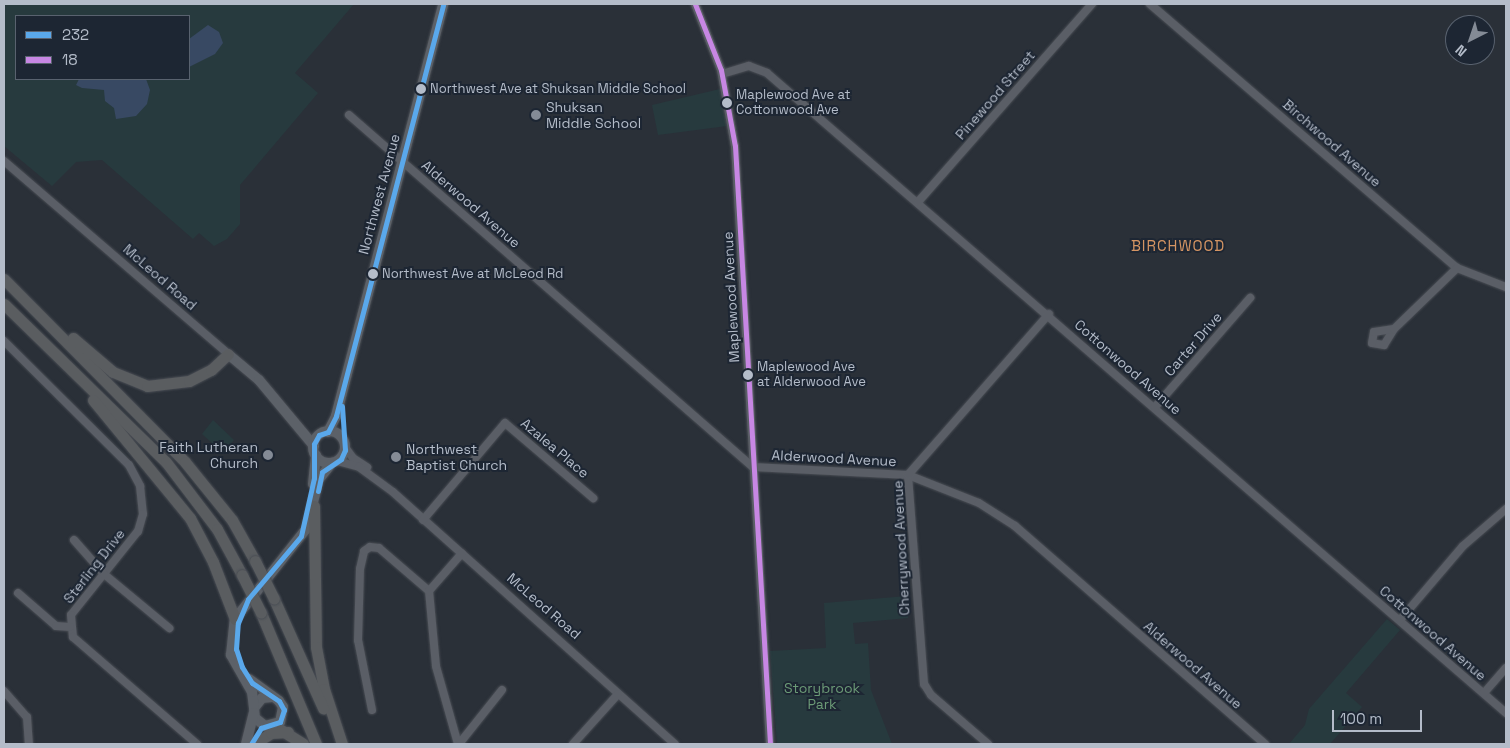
<!DOCTYPE html>
<style>
body{margin:0}
#map{position:relative;width:1510px;height:748px;overflow:hidden;background:#2a3038;font-family:"Space Grotesk",sans-serif}
div>[style]{position:absolute}
[style*='--x']{left:calc(var(--x)*1px);top:calc(var(--y)*1px);width:calc(var(--w)*1px);rotate:calc(var(--a)*1deg)}
.green>*{inset:0;background:#273a3e}
.water>*{inset:0;background:#384963}
.roads{filter:drop-shadow(0 0 1px #484c53) drop-shadow(0 0 1px #484c53)}
.minor>*{height:8px;margin:-4px;padding:0 4px;transform-origin:4px;border-radius:4px;background:#5a5e66}
.major>*{height:10px;margin:-5px;padding:0 5px;transform-origin:5px;border-radius:5px;background:#5c6168}
.major>.ring{margin:-5px;padding:0;box-sizing:content-box;background:none;border:10px solid #5c6168;border-radius:50%}
.highway>*{height:11px;margin:-5.5px;padding:0 5.5px;transform-origin:5.5px;border-radius:5.5px;background:#5a5d60}
.bridges{filter:drop-shadow(0 0 1px #474c53) drop-shadow(0 0 1px #474c53)}
.highway-bridge>*{height:11px;margin:-5.5px;padding:0 5.5px;transform-origin:5.5px;border-radius:5.5px;background:#5a5d60}
.bus-1>*{height:5px;margin:-2.5px;padding:0 2.5px;transform-origin:2.5px;border-radius:2.5px;background:#5aa8eb}
.bus-2>*{height:5px;margin:-2.5px;padding:0 2.5px;transform-origin:2.5px;border-radius:2.5px;background:#c787e3}
.dots>*{width:14px;height:14px;translate:-50% -50%;box-sizing:border-box;border:2px solid #1d2633;border-radius:50%}
span{translate:-50% -50%;white-space:nowrap;text-align:center;line-height:1.15;-webkit-text-stroke:4px #1d2633;paint-order:stroke}
.bus-label{font-size:13px;color:#b4bcc9}
.left{translate:0 -50%;text-align:left}
.street-label{font-size:14px;color:#b4bcc9}
.poi-label{font-size:14px;color:#b4bcc9}
.right{translate:-100% -50%;text-align:right}
.park-label{font-size:14px;color:#6b9a76}
.neighbourhood-label{font-size:15px;color:#d59563;letter-spacing:1px}
.frame{position:absolute;inset:0;border:5px solid #b4bcc9;pointer-events:none}
.legend{position:absolute;left:15px;top:15px;width:175px;height:65px;box-sizing:border-box;background:#1d2633;border:1px solid #59626f;margin:0;padding:6px 9px;list-style:none;font-size:15px;color:#b4bcc9}
.legend li{display:flex;align-items:center;gap:10px;height:25px}
.legend b{width:25px;border:1px solid #59626f}
.north{position:absolute;left:1445px;top:15px;width:50px;height:50px;box-sizing:border-box;background:#1d2633;border:1px solid #59626f;border-radius:50%;rotate:221deg;font-size:14px;font-weight:700;line-height:20px;text-align:center;color:#b4bcc9}
.north::after{content:'';display:block;margin:auto;width:18px;height:22px;background:#848b96;clip-path:polygon(50% 0,100% 100%,50% 72%,0 100%)}
.scale{position:absolute;left:1332px;top:710px;width:90px;height:22px;box-sizing:border-box;border:2px solid #b4bcc9;border-top:0;padding-left:6px;font-size:15px;line-height:18px;white-space:nowrap;color:#b4bcc9;-webkit-text-stroke:4px #1d2633;paint-order:stroke}
</style>
<div id="map">
<div class="green">
<div style="clip-path:polygon(evenodd,4px 4px,354px 4px,295px 73px,318px 93px,240px 185px,240px 224px,227px 239px,214px 246px,199px 233px,193px 239px,102px 160px,76px 162px,52px 186px,4px 146px,4px 4px,16px 16px,189px 16px,189px 79px,16px 79px,16px 16px)"></div>
<div style="clip-path:polygon(720px 89px,727px 126px,658px 135px,652px 105px)"></div>
<div style="clip-path:polygon(213px 420px,234px 440px,223px 453px,202px 434px)"></div>
<div style="clip-path:polygon(907px 596px,908px 618px,853px 623px,855px 644px,868px 643px,871px 690px,892px 744px,777px 744px,770px 651px,826px 648px,824px 603px)"></div>
<div style="clip-path:polygon(1387px 619px,1400px 630px,1346px 693px,1362px 707px,1330px 744px,1289px 744px,1305px 725px,1309px 709px)"></div>
</div>
<div class="water">
<div style="clip-path:polygon(208px 25px,219px 32px,223px 43px,215px 54px,189px 67px,189px 39px)"></div>
<div style="clip-path:polygon(79px 79px,146px 79px,150px 90px,147px 104px,136px 116px,116px 119px,114px 108px,105px 101px,104px 90px,82px 88px,76px 85px)"></div>
</div>
<div class="roads">
<div class="minor">
<div style="--x:695;--y:4;--w:71;--a:68.5"></div>
<div style="--x:721;--y:70;--w:77;--a:79.6"></div>
<div style="--x:735;--y:146;--w:599;--a:86.65"></div>
<div style="--x:1150;--y:4;--w:405;--a:40.7"></div>
<div style="--x:1457;--y:268;--w:53;--a:21.2"></div>
<div style="--x:722;--y:74;--w:28;--a:-17"></div>
<div style="--x:749;--y:66;--w:19;--a:21"></div>
<div style="--x:767;--y:73;--w:978;--a:40.89"></div>
<div style="--x:349;--y:115;--w:536;--a:41.07"></div>
<div style="--x:753;--y:467;--w:155;--a:3"></div>
<div style="--x:908;--y:475;--w:76;--a:21.5"></div>
<div style="--x:979;--y:503;--w:43;--a:32.6"></div>
<div style="--x:1015;--y:526;--w:332;--a:41.1"></div>
<div style="--x:4;--y:161;--w:296;--a:40.7"></div>
<div style="--x:918;--y:202;--w:264;--a:-48.7"></div>
<div style="--x:1394;--y:329;--w:19;--a:122"></div>
<div style="--x:1384;--y:345;--w:12;--a:-171"></div>
<div style="--x:1372;--y:343;--w:11;--a:-80"></div>
<div style="--x:1374;--y:332;--w:20;--a:-9"></div>
<div style="--x:1394;--y:329;--w:88;--a:-44.1"></div>
<div style="--x:4;--y:341;--w:176;--a:44.8"></div>
<div style="--x:129;--y:465;--w:24;--a:62"></div>
<div style="--x:140;--y:486;--w:28;--a:84"></div>
<div style="--x:143;--y:514;--w:18;--a:106"></div>
<div style="--x:138;--y:531;--w:107;--a:128.6"></div>
<div style="--x:71;--y:615;--w:22;--a:85"></div>
<div style="--x:73;--y:637;--w:164;--a:40.8"></div>
<div style="--x:1155;--y:407;--w:145;--a:-48.9"></div>
<div style="--x:345;--y:447;--w:14;--a:54"></div>
<div style="--x:353;--y:458;--w:17;--a:33"></div>
<div style="--x:337;--y:461;--w:23;--a:15"></div>
<div style="--x:359;--y:467;--w:42;--a:36.3"></div>
<div style="--x:393;--y:492;--w:378;--a:41.8"></div>
<div style="--x:423;--y:520;--w:127;--a:-49.8"></div>
<div style="--x:505;--y:423;--w:116;--a:40.4"></div>
<div style="--x:74;--y:540;--w:45;--a:48.6"></div>
<div style="--x:104;--y:574;--w:85;--a:39.7"></div>
<div style="--x:18;--y:593;--w:50;--a:41"></div>
<div style="--x:56;--y:626;--w:14;--a:4"></div>
<div style="--x:1400;--y:620;--w:97;--a:-49.6"></div>
<div style="--x:1463;--y:546;--w:57;--a:-40.7"></div>
<div style="--x:4;--y:691;--w:35;--a:49"></div>
<div style="--x:27;--y:717;--w:27;--a:86"></div>
<div style="--x:1484;--y:693;--w:33;--a:-49"></div>
<div style="--x:372;--y:710;--w:71;--a:-101.3"></div>
<div style="--x:358;--y:640;--w:71;--a:-88.4"></div>
<div style="--x:360;--y:569;--w:18;--a:-77"></div>
<div style="--x:364;--y:551;--w:7;--a:-34"></div>
<div style="--x:370;--y:547;--w:9;--a:6"></div>
<div style="--x:379;--y:548;--w:66;--a:40.7"></div>
<div style="--x:458;--y:744;--w:81;--a:-105.8"></div>
<div style="--x:436;--y:666;--w:75;--a:-95.3"></div>
<div style="--x:429;--y:591;--w:50;--a:-49"></div>
<div style="--x:459;--y:744;--w:69;--a:-51.5"></div>
<div style="--x:573;--y:744;--w:67;--a:-48"></div>
<div style="--x:988;--y:744;--w:75;--a:-139.3"></div>
<div style="--x:931;--y:695;--w:13;--a:-122"></div>
<div style="--x:924;--y:684;--w:210;--a:-94.4"></div>
<div style="--x:908;--y:475;--w:214;--a:-48.8"></div>
</div>
<div class="major">
<div style="--x:228;--y:354;--w:40;--a:40"></div>
<div style="--x:259;--y:380;--w:86;--a:50.2"></div>
<div class="ring" style="left:313px;top:431px;width:22px;height:22px"></div>
<div style="--x:328;--y:432;--w:18;--a:-63"></div>
<div style="--x:336;--y:416;--w:426;--a:-75.4"></div>
<div style="--x:313;--y:484;--w:29;--a:-84"></div>
<div style="--x:249;--y:679;--w:37;--a:36"></div>
<div style="--x:279;--y:701;--w:7;--a:56"></div>
<div style="--x:283;--y:707;--w:15;--a:101"></div>
<div style="--x:280;--y:722;--w:16;--a:165"></div>
<div style="--x:265;--y:726;--w:13;--a:-141"></div>
<div style="--x:255;--y:718;--w:10;--a:-96"></div>
<div style="--x:254;--y:708;--w:13;--a:-51"></div>
<div style="--x:262;--y:698;--w:10;--a:-6"></div>
<div style="--x:254;--y:708;--w:16;--a:-97"></div>
<div style="--x:252;--y:692;--w:43;--a:-119.6"></div>
<div style="--x:231;--y:655;--w:36;--a:-84"></div>
<div style="--x:235;--y:619;--w:115;--a:-51.7"></div>
<div style="--x:306;--y:529;--w:52;--a:-75.4"></div>
<div style="--x:319;--y:479;--w:21;--a:-51"></div>
<div style="--x:246;--y:744;--w:32;--a:-76"></div>
</div>
<div class="highway">
<div style="--x:4;--y:279;--w:257;--a:45.3"></div>
<div style="--x:185;--y:462;--w:75;--a:51"></div>
<div style="--x:232;--y:520;--w:47;--a:60.7"></div>
<div style="--x:4;--y:304;--w:226;--a:44.3"></div>
<div style="--x:166;--y:462;--w:84;--a:52.7"></div>
<div style="--x:217;--y:529;--w:52;--a:61.5"></div>
<div style="--x:73;--y:338;--w:52;--a:40.4"></div>
<div style="--x:113;--y:372;--w:37;--a:22"></div>
<div style="--x:147;--y:386;--w:42;--a:-6.8"></div>
<div style="--x:189;--y:381;--w:25;--a:-27"></div>
<div style="--x:211;--y:370;--w:23;--a:-43"></div>
<div style="--x:93;--y:400;--w:153;--a:50.6"></div>
<div style="--x:190;--y:518;--w:50;--a:62.4"></div>
<div style="--x:213;--y:562;--w:61;--a:68.9"></div>
<div style="--x:314;--y:506;--w:141;--a:89.2"></div>
<div style="--x:316;--y:647;--w:43;--a:79.2"></div>
<div style="--x:324;--y:689;--w:58;--a:71.9"></div>
<div style="--x:274;--y:599;--w:120;--a:65.8"></div>
<div style="--x:261;--y:613;--w:142;--a:67.2"></div>
<div style="--x:281;--y:730;--w:26;--a:32"></div>
<div style="--x:254;--y:744;--w:20;--a:-33"></div>
<div style="--x:271;--y:733;--w:17;--a:-3"></div>
</div>
</div>
<div class="bridges">
<div class="highway-bridge">
<div style="--x:255;--y:561;--w:42;--a:63.4"></div>
<div style="--x:242;--y:575;--w:42;--a:63.4"></div>
</div>
</div>
<div class="bus-1">
<div style="--x:318;--y:491;--w:19;--a:-78"></div>
<div style="--x:322;--y:472;--w:23;--a:-34"></div>
<div style="--x:341;--y:459;--w:10;--a:-66"></div>
<div style="--x:345;--y:450;--w:44;--a:-93.9"></div>
<div style="--x:251;--y:744;--w:19;--a:-58"></div>
<div style="--x:261;--y:728;--w:20;--a:-18"></div>
<div style="--x:280;--y:722;--w:13;--a:-72"></div>
<div style="--x:284;--y:710;--w:10;--a:-119"></div>
<div style="--x:279;--y:701;--w:32;--a:-146"></div>
<div style="--x:252;--y:683;--w:19;--a:-122"></div>
<div style="--x:242;--y:667;--w:19;--a:-108"></div>
<div style="--x:236;--y:649;--w:26;--a:-86"></div>
<div style="--x:238;--y:623;--w:26;--a:-67"></div>
<div style="--x:248;--y:599;--w:82;--a:-49.9"></div>
<div style="--x:301;--y:536;--w:59;--a:-77.4"></div>
<div style="--x:314;--y:478;--w:34;--a:-90"></div>
<div style="--x:314;--y:444;--w:10;--a:-61"></div>
<div style="--x:319;--y:435;--w:9;--a:-18"></div>
<div style="--x:328;--y:432;--w:18;--a:-63"></div>
<div style="--x:336;--y:416;--w:426;--a:-75.4"></div>
</div>
<div class="bus-2">
<div style="--x:695;--y:4;--w:71;--a:68.5"></div>
<div style="--x:721;--y:70;--w:77;--a:79.6"></div>
<div style="--x:735;--y:146;--w:599;--a:86.65"></div>
</div>
<div class="dots">
<div style="left:421px;top:89px;background:#b4bcc9"></div>
<div style="left:727px;top:103px;background:#b4bcc9"></div>
<div style="left:536px;top:115px;background:#848b96"></div>
<div style="left:373px;top:274px;background:#b4bcc9"></div>
<div style="left:748px;top:375px;background:#b4bcc9"></div>
<div style="left:268px;top:455px;background:#848b96"></div>
<div style="left:396px;top:457px;background:#848b96"></div>
</div>
<div class="bus-label">
<span class="left" style="left:430px;top:89px">Northwest Ave at Shuksan Middle School</span>
<span class="left" style="left:736px;top:103px">Maplewood Ave at<br>Cottonwood Ave</span>
<span class="left" style="left:382px;top:274px">Northwest Ave at McLeod Rd</span>
<span class="left" style="left:757px;top:375px">Maplewood Ave<br>at Alderwood Ave</span>
</div>
<div class="street-label">
<span style="left:995px;top:95px;rotate:-49deg">Pinewood Street</span>
<span style="left:1332px;top:143px;rotate:41deg">Birchwood Avenue</span>
<span style="left:379px;top:194px;rotate:-75deg">Northwest Avenue</span>
<span style="left:471px;top:204px;rotate:41deg">Alderwood Avenue</span>
<span style="left:160px;top:277px;rotate:41deg">McLeod Road</span>
<span style="left:731px;top:297px;rotate:-93deg">Maplewood Avenue</span>
<span style="left:1193px;top:344px;rotate:-49deg">Carter Drive</span>
<span style="left:1128px;top:367px;rotate:41deg">Cottonwood Avenue</span>
<span style="left:555px;top:448px;rotate:40deg">Azalea Place</span>
<span style="left:834px;top:458px;rotate:3deg">Alderwood Avenue</span>
<span style="left:901px;top:548px;rotate:-93deg">Cherrywood Avenue</span>
<span style="left:94px;top:566px;rotate:-52deg">Sterling Drive</span>
<span style="left:544px;top:606px;rotate:41deg">McLeod Road</span>
<span style="left:1433px;top:633px;rotate:41deg">Cottonwood Avenue</span>
<span style="left:1193px;top:665px;rotate:41deg">Alderwood Avenue</span>
</div>
<div class="poi-label">
<span class="left" style="left:546px;top:115px">Shuksan<br>Middle School</span>
<span class="right" style="left:258px;top:455px">Faith Lutheran<br>Church</span>
<span class="left" style="left:406px;top:457px">Northwest<br>Baptist Church</span>
</div>
<div class="park-label">
<span style="left:822px;top:696px">Storybrook<br>Park</span>
</div>
<div class="neighbourhood-label">
<span style="left:1178px;top:246px">BIRCHWOOD</span>
</div>
<div class="frame"></div>
<ul class="legend">
<li><b style="height:6px;background:#5aa8eb"></b>232</li>
<li><b style="height:6px;background:#c787e3"></b>18</li>
</ul>
<div class="north">N</div>
<div class="scale">100 m</div>
</div>
